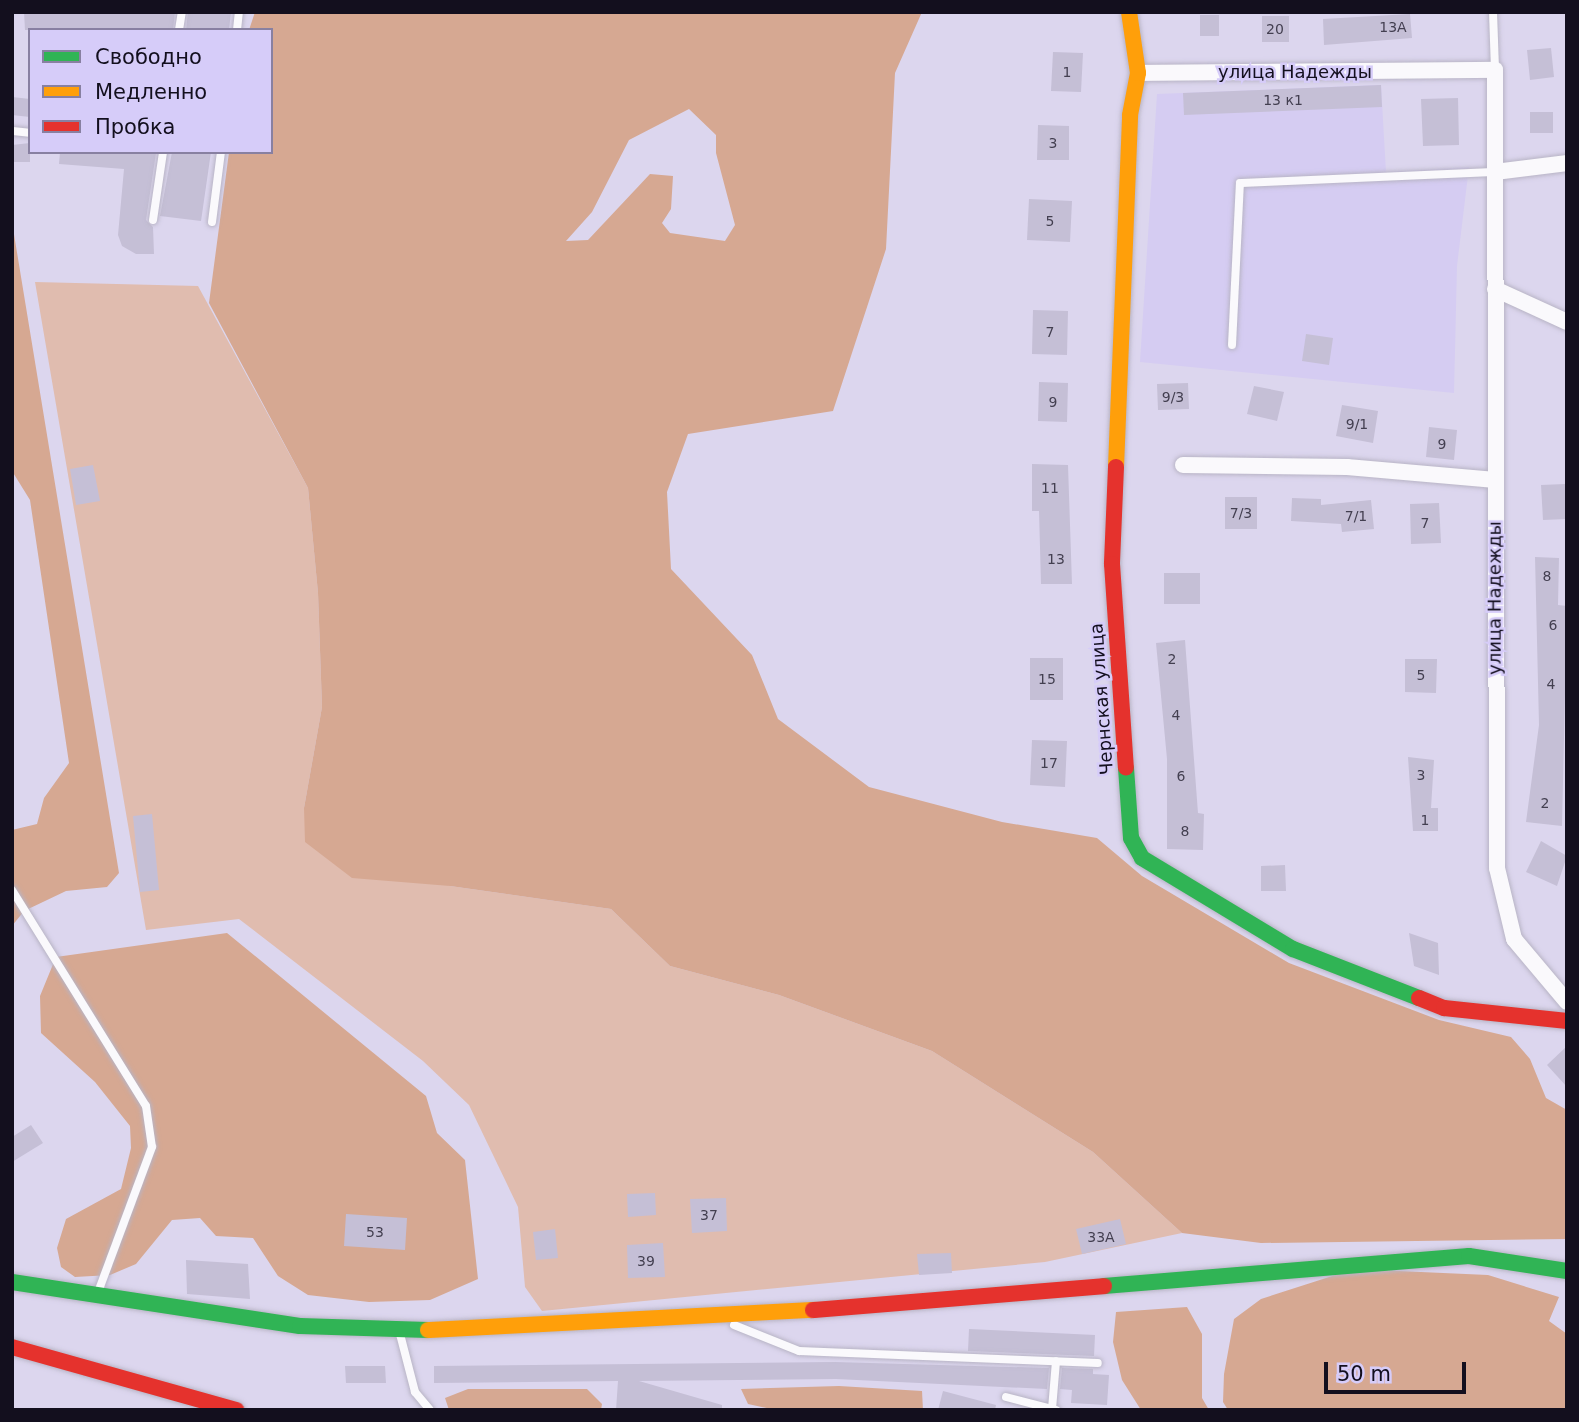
<!DOCTYPE html>
<meta charset="utf-8">
<style>
body{margin:0}
#map{position:relative;width:1579px;height:1422px;overflow:hidden;background:#dcd6ee;font-family:"DejaVu Sans",sans-serif}
div>[style]{position:absolute}
[style*='--x']{left:calc(var(--x)*1px);top:calc(var(--y)*1px);width:calc(var(--w)*1px);rotate:calc(var(--a)*1deg)}
.built>*{inset:0;background:#d5ccf2}
.green>*{inset:0;background:#e0bcaf}
.forest>*{inset:0;background:#d6a892}
.building>*{inset:0;background:#c5bfd6}
.roads{filter:drop-shadow(0 0 2px #b8b4c5) drop-shadow(0 0 2px #b8b4c5)}
.lane>*{height:8px;margin:-4px;padding:0 4px;transform-origin:4px;border-radius:4px;background:#faf9fc}
.street>*{height:16px;margin:-8px;padding:0 8px;transform-origin:8px;border-radius:8px;background:#faf9fc}
.fast>*{height:16px;margin:-8px;padding:0 8px;transform-origin:8px;border-radius:8px;background:#30b455}
.slow>*{height:16px;margin:-8px;padding:0 8px;transform-origin:8px;border-radius:8px;background:#ff9f0a}
.jam>*{height:16px;margin:-8px;padding:0 8px;transform-origin:8px;border-radius:8px;background:#e5322d}
span{translate:-50% -50%;white-space:nowrap;text-align:center;line-height:1.15;-webkit-text-stroke:5px #d6ccf9;paint-order:stroke}
.number-label{font-size:14px;color:#433f50}
.number-label span{-webkit-text-stroke-width:0}
.street-label{font-size:18px;color:#130f1e}
.frame{position:absolute;inset:0;border:14px solid #130f1e;pointer-events:none}
.legend{position:absolute;left:28px;top:28px;width:245px;height:126px;box-sizing:border-box;background:#d6ccf9;border:2px solid #8880a1;margin:0;padding:9px 12px;list-style:none;font-size:21px;color:#130f1e}
.legend li{display:flex;align-items:center;gap:14px;height:35px}
.legend b{width:35px;border:2px solid #8880a1}
.scale{position:absolute;left:1324px;top:1362px;width:142px;height:32px;box-sizing:border-box;border:4px solid #130f1e;border-top:0;padding-left:9px;font-size:21px;line-height:24px;white-space:nowrap;color:#130f1e;-webkit-text-stroke:5px #d6ccf9;paint-order:stroke}
</style>
<div id="map">
<div class="built">
<div style="clip-path:polygon(1381px 85px,1386px 172px,1469px 167px,1457px 266px,1454px 393px,1140px 362px,1157px 94px)"></div>
</div>
<div class="green">
<div style="clip-path:polygon(35px 282px,198px 286px,308px 488px,318px 593px,322px 707px,304px 808px,450px 886px,611px 909px,670px 966px,779px 995px,932px 1051px,1093px 1152px,1182px 1233px,1045px 1262px,542px 1311px,525px 1287px,518px 1207px,469px 1105px,423px 1061px,239px 919px,146px 930px)"></div>
</div>
<div class="forest">
<div style="clip-path:polygon(evenodd,255px 12px,922px 12px,895px 73px,886px 249px,833px 411px,688px 434px,667px 492px,671px 569px,752px 655px,778px 719px,869px 787px,1002px 822px,1097px 838px,1142px 876px,1289px 963px,1439px 1020px,1511px 1037px,1530px 1059px,1546px 1098px,1567px 1110px,1567px 1239px,1261px 1243px,1182px 1233px,1093px 1152px,932px 1051px,779px 995px,670px 966px,611px 909px,450px 886px,352px 878px,305px 842px,304px 808px,322px 707px,318px 593px,308px 488px,209px 303px,229px 152px,271px 152px,271px 30px,249px 30px,255px 12px,689px 109px,716px 135px,716px 153px,735px 225px,725px 241px,670px 233px,662px 223px,671px 209px,673px 176px,650px 174px,588px 240px,566px 241px,592px 212px,629px 140px,689px 109px)"></div>
<div style="clip-path:polygon(12px 222px,119px 873px,107px 887px,66px 891px,24px 911px,12px 926px,12px 830px,37px 824px,44px 798px,69px 763px,30px 500px,12px 471px)"></div>
<div style="clip-path:polygon(227px 933px,426px 1096px,437px 1133px,465px 1160px,478px 1279px,430px 1300px,369px 1302px,308px 1295px,278px 1276px,253px 1238px,216px 1236px,200px 1218px,172px 1220px,136px 1264px,110px 1275px,75px 1277px,61px 1267px,57px 1248px,66px 1219px,121px 1189px,131px 1148px,130px 1126px,95px 1082px,41px 1033px,40px 996px,56px 957px)"></div>
<div style="clip-path:polygon(1354px 1269px,1488px 1275px,1559px 1297px,1549px 1321px,1567px 1334px,1567px 1410px,1228px 1410px,1223px 1402px,1224px 1374px,1234px 1319px,1261px 1299px)"></div>
<div style="clip-path:polygon(1187px 1307px,1202px 1334px,1202px 1398px,1209px 1410px,1141px 1410px,1122px 1380px,1113px 1342px,1116px 1312px)"></div>
<div style="clip-path:polygon(839px 1386px,922px 1391px,923px 1410px,776px 1410px,748px 1404px,741px 1389px)"></div>
<div style="clip-path:polygon(468px 1389px,587px 1389px,602px 1404px,601px 1410px,449px 1410px,445px 1398px)"></div>
</div>
<div class="building">
<div style="clip-path:polygon(24px 12px,175px 12px,173px 30px,25px 30px)"></div>
<div style="clip-path:polygon(188px 12px,231px 12px,229px 30px,186px 30px)"></div>
<div style="clip-path:polygon(1410px 14px,1412px 38px,1324px 45px,1323px 19px)"></div>
<div style="clip-path:polygon(1200px 15px,1219px 15px,1219px 36px,1200px 36px)"></div>
<div style="clip-path:polygon(1262px 16px,1289px 16px,1289px 42px,1262px 42px)"></div>
<div style="clip-path:polygon(1551px 48px,1554px 77px,1530px 80px,1527px 50px)"></div>
<div style="clip-path:polygon(1053px 52px,1083px 53px,1081px 92px,1051px 91px)"></div>
<div style="clip-path:polygon(1381px 85px,1382px 107px,1184px 115px,1183px 93px)"></div>
<div style="clip-path:polygon(12px 97px,30px 99px,30px 117px,12px 115px)"></div>
<div style="clip-path:polygon(1458px 98px,1459px 145px,1423px 146px,1421px 99px)"></div>
<div style="clip-path:polygon(1530px 112px,1553px 112px,1553px 133px,1530px 133px)"></div>
<div style="clip-path:polygon(1038px 125px,1069px 126px,1069px 160px,1037px 160px)"></div>
<div style="clip-path:polygon(30px 143px,30px 162px,12px 162px,12px 145px)"></div>
<div style="clip-path:polygon(60px 152px,156px 153px,146px 220px,153px 227px,154px 254px,136px 254px,122px 246px,118px 235px,124px 169px,59px 164px)"></div>
<div style="clip-path:polygon(172px 152px,211px 152px,201px 221px,160px 216px)"></div>
<div style="clip-path:polygon(1029px 199px,1072px 201px,1070px 242px,1027px 240px)"></div>
<div style="clip-path:polygon(1033px 310px,1068px 311px,1067px 355px,1032px 354px)"></div>
<div style="clip-path:polygon(1306px 334px,1333px 338px,1329px 365px,1302px 361px)"></div>
<div style="clip-path:polygon(1039px 382px,1068px 383px,1067px 422px,1038px 421px)"></div>
<div style="clip-path:polygon(1188px 383px,1189px 409px,1158px 410px,1157px 384px)"></div>
<div style="clip-path:polygon(1254px 386px,1284px 392px,1277px 421px,1247px 414px)"></div>
<div style="clip-path:polygon(1342px 405px,1378px 411px,1373px 443px,1336px 436px)"></div>
<div style="clip-path:polygon(1429px 427px,1457px 430px,1454px 460px,1426px 457px)"></div>
<div style="clip-path:polygon(1032px 464px,1068px 465px,1072px 584px,1041px 584px,1039px 511px,1032px 511px)"></div>
<div style="clip-path:polygon(93px 465px,100px 501px,76px 505px,70px 469px)"></div>
<div style="clip-path:polygon(1565px 484px,1567px 519px,1543px 520px,1541px 485px)"></div>
<div style="clip-path:polygon(1225px 497px,1257px 497px,1257px 529px,1225px 529px)"></div>
<div style="clip-path:polygon(1292px 498px,1321px 499px,1321px 505px,1371px 500px,1374px 529px,1342px 532px,1341px 524px,1291px 521px)"></div>
<div style="clip-path:polygon(1439px 503px,1441px 543px,1411px 544px,1410px 504px)"></div>
<div style="clip-path:polygon(1535px 557px,1559px 558px,1558px 605px,1567px 606px,1562px 826px,1526px 822px,1539px 725px)"></div>
<div style="clip-path:polygon(1164px 573px,1200px 573px,1200px 604px,1164px 604px)"></div>
<div style="clip-path:polygon(1185px 640px,1198px 813px,1204px 814px,1203px 850px,1167px 849px,1167px 759px,1156px 643px)"></div>
<div style="clip-path:polygon(1030px 658px,1063px 658px,1063px 700px,1030px 700px)"></div>
<div style="clip-path:polygon(1405px 659px,1437px 659px,1436px 693px,1405px 692px)"></div>
<div style="clip-path:polygon(1032px 740px,1067px 741px,1065px 787px,1030px 785px)"></div>
<div style="clip-path:polygon(1408px 757px,1434px 760px,1431px 808px,1438px 808px,1438px 831px,1413px 831px)"></div>
<div style="clip-path:polygon(152px 814px,159px 890px,140px 892px,133px 816px)"></div>
<div style="clip-path:polygon(1541px 841px,1567px 856px,1557px 886px,1526px 872px)"></div>
<div style="clip-path:polygon(1285px 865px,1286px 891px,1261px 891px,1261px 866px)"></div>
<div style="clip-path:polygon(1409px 933px,1438px 943px,1439px 975px,1414px 966px)"></div>
<div style="clip-path:polygon(1567px 1046px,1567px 1087px,1547px 1065px)"></div>
<div style="clip-path:polygon(31px 1125px,43px 1143px,12px 1162px,12px 1137px)"></div>
<div style="clip-path:polygon(655px 1193px,656px 1215px,628px 1217px,627px 1194px)"></div>
<div style="clip-path:polygon(726px 1198px,727px 1231px,692px 1233px,690px 1199px)"></div>
<div style="clip-path:polygon(346px 1214px,407px 1218px,405px 1250px,344px 1246px)"></div>
<div style="clip-path:polygon(1120px 1219px,1126px 1244px,1082px 1254px,1076px 1229px)"></div>
<div style="clip-path:polygon(555px 1229px,558px 1258px,536px 1260px,533px 1232px)"></div>
<div style="clip-path:polygon(663px 1243px,665px 1277px,628px 1278px,627px 1245px)"></div>
<div style="clip-path:polygon(951px 1253px,952px 1273px,919px 1275px,917px 1254px)"></div>
<div style="clip-path:polygon(186px 1260px,248px 1264px,250px 1299px,187px 1294px)"></div>
<div style="clip-path:polygon(969px 1329px,1095px 1335px,1094px 1356px,968px 1351px)"></div>
<div style="clip-path:polygon(835px 1362px,1049px 1368px,1047px 1389px,836px 1379px,639px 1381px,722px 1405px,722px 1410px,616px 1410px,618px 1381px,434px 1383px,434px 1366px)"></div>
<div style="clip-path:polygon(345px 1366px,385px 1366px,386px 1383px,346px 1383px)"></div>
<div style="clip-path:polygon(1062px 1368px,1093px 1369px,1093px 1374px,1109px 1375px,1107px 1405px,1071px 1403px,1072px 1390px,1060px 1389px)"></div>
<div style="clip-path:polygon(943px 1391px,996px 1405px,995px 1410px,938px 1410px)"></div>
</div>
<div class="roads">
<div class="lane">
<div style="--x:1493;--y:12;--w:58;--a:88"></div>
<div style="--x:179;--y:30;--w:18;--a:-81"></div>
<div style="--x:237;--y:30;--w:18;--a:-84"></div>
<div style="--x:12;--y:131;--w:18;--a:6"></div>
<div style="--x:153;--y:220;--w:69;--a:-81.6"></div>
<div style="--x:212;--y:222;--w:71;--a:-82.7"></div>
<div style="--x:1232;--y:345;--w:162;--a:-87.2"></div>
<div style="--x:1240;--y:183;--w:255;--a:-2.5"></div>
<div style="--x:12;--y:890;--w:254;--a:58.2"></div>
<div style="--x:146;--y:1106;--w:41;--a:81.7"></div>
<div style="--x:152;--y:1147;--w:155;--a:110.4"></div>
<div style="--x:734;--y:1325;--w:70;--a:21.8"></div>
<div style="--x:799;--y:1351;--w:299;--a:2.3"></div>
<div style="--x:400;--y:1334;--w:60;--a:75.5"></div>
<div style="--x:415;--y:1392;--w:23;--a:50"></div>
<div style="--x:1006;--y:1397;--w:52;--a:14.6"></div>
<div style="--x:1052;--y:1409;--w:48;--a:-85.2"></div>
</div>
<div class="street">
<div style="--x:1138;--y:73;--w:357;--a:-0.5"></div>
<div style="--x:1495;--y:70;--w:798;--a:89.86"></div>
<div style="--x:1497;--y:868;--w:73;--a:76.5"></div>
<div style="--x:1514;--y:939;--w:82;--a:49.9"></div>
<div style="--x:1495;--y:172;--w:73;--a:-7.1"></div>
<div style="--x:1495;--y:289;--w:79;--a:24.6"></div>
<div style="--x:1183;--y:465;--w:164;--a:0.7"></div>
<div style="--x:1347;--y:467;--w:149;--a:5"></div>
</div>
<div class="fast">
<div style="--x:1126;--y:768;--w:70;--a:85.9"></div>
<div style="--x:1131;--y:838;--w:23;--a:61"></div>
<div style="--x:1142;--y:858;--w:176;--a:31.1"></div>
<div style="--x:1293;--y:949;--w:135;--a:21.3"></div>
<div style="--x:12;--y:1282;--w:291;--a:8.7"></div>
<div style="--x:300;--y:1326;--w:128;--a:1.8"></div>
<div style="--x:1104;--y:1286;--w:366;--a:-4.7"></div>
<div style="--x:1469;--y:1256;--w:99;--a:8.7"></div>
</div>
<div class="slow">
<div style="--x:1116;--y:467;--w:352;--a:-87.7"></div>
<div style="--x:1130;--y:115;--w:43;--a:-79.2"></div>
<div style="--x:1138;--y:73;--w:62;--a:-98.4"></div>
<div style="--x:428;--y:1330;--w:386;--a:-3"></div>
</div>
<div class="jam">
<div style="--x:1116;--y:467;--w:97;--a:92.4"></div>
<div style="--x:1112;--y:564;--w:204;--a:86.1"></div>
<div style="--x:1419;--y:998;--w:27;--a:22"></div>
<div style="--x:1444;--y:1008;--w:124;--a:6"></div>
<div style="--x:813;--y:1310;--w:292;--a:-4.7"></div>
<div style="--x:12;--y:1347;--w:233;--a:15.7"></div>
</div>
</div>
<div class="number-label">
<span style="left:1393px;top:27px">13А</span>
<span style="left:1275px;top:29px">20</span>
<span style="left:1067px;top:72px">1</span>
<span style="left:1283px;top:100px">13 к1</span>
<span style="left:1053px;top:143px">3</span>
<span style="left:1050px;top:221px">5</span>
<span style="left:1050px;top:332px">7</span>
<span style="left:1173px;top:397px">9/3</span>
<span style="left:1053px;top:402px">9</span>
<span style="left:1357px;top:424px">9/1</span>
<span style="left:1442px;top:444px">9</span>
<span style="left:1050px;top:488px">11</span>
<span style="left:1241px;top:513px">7/3</span>
<span style="left:1356px;top:516px">7/1</span>
<span style="left:1425px;top:523px">7</span>
<span style="left:1056px;top:559px">13</span>
<span style="left:1547px;top:576px">8</span>
<span style="left:1553px;top:625px">6</span>
<span style="left:1172px;top:659px">2</span>
<span style="left:1421px;top:675px">5</span>
<span style="left:1047px;top:679px">15</span>
<span style="left:1551px;top:684px">4</span>
<span style="left:1176px;top:715px">4</span>
<span style="left:1049px;top:763px">17</span>
<span style="left:1421px;top:775px">3</span>
<span style="left:1181px;top:776px">6</span>
<span style="left:1545px;top:803px">2</span>
<span style="left:1425px;top:820px">1</span>
<span style="left:1185px;top:831px">8</span>
<span style="left:709px;top:1215px">37</span>
<span style="left:375px;top:1232px">53</span>
<span style="left:1101px;top:1237px">33А</span>
<span style="left:646px;top:1261px">39</span>
</div>
<div class="street-label">
<span style="left:1295px;top:72px">улица Надежды</span>
<span style="left:1495px;top:598px;rotate:-90deg">улица Надежды</span>
<span style="left:1102px;top:699px;rotate:-94deg">Чернская улица</span>
</div>
<div class="frame"></div>
<ul class="legend">
<li><b style="height:9px;background:#30b455"></b>Свободно</li>
<li><b style="height:9px;background:#ff9f0a"></b>Медленно</li>
<li><b style="height:9px;background:#e5322d"></b>Пробка</li>
</ul>
<div class="scale">50 m</div>
</div>
